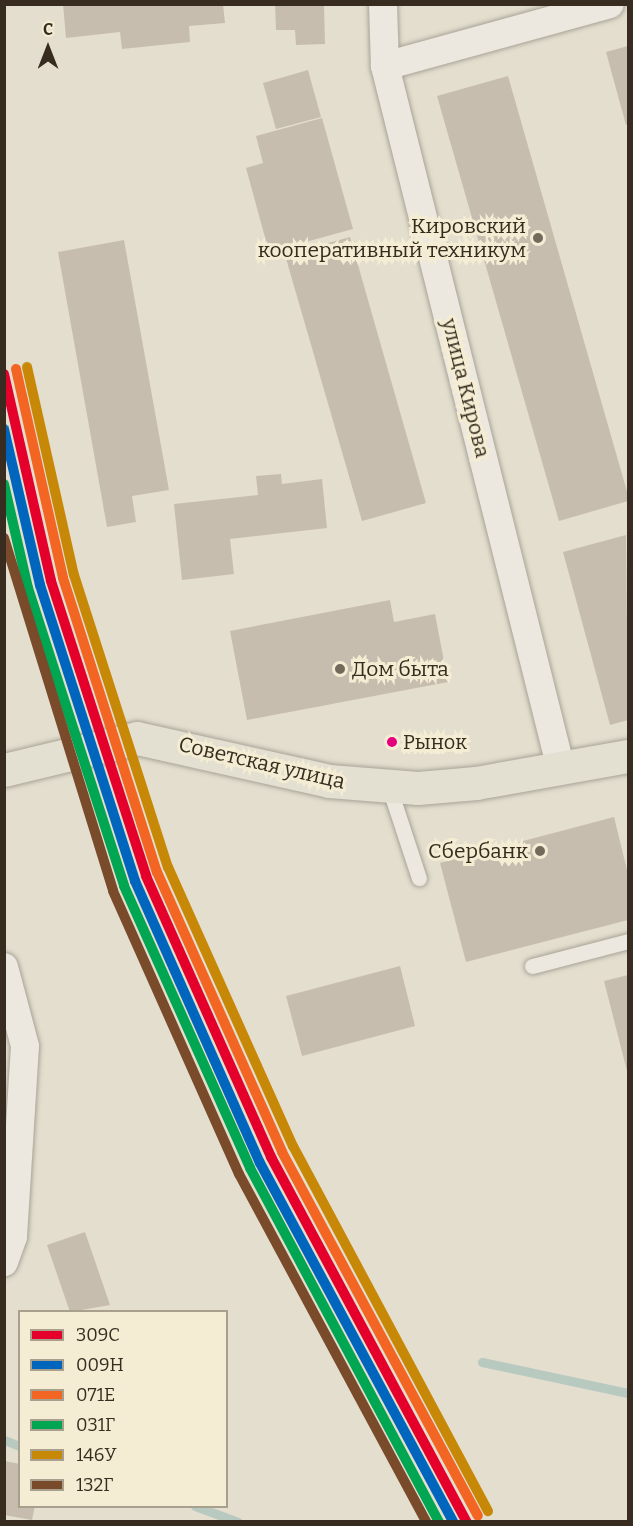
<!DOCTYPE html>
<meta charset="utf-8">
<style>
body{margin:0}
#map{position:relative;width:633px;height:1526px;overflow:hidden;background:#e3dece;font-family:Bitter,serif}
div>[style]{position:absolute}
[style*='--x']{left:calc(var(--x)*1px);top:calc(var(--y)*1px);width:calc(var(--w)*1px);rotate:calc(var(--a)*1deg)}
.stream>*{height:9px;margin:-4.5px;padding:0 4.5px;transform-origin:4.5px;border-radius:4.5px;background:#b8c9c0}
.building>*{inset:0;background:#c7bdaf}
.roads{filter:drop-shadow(0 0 2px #a9a397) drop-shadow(0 0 2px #a9a397)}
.lane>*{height:15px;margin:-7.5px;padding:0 7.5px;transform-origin:7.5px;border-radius:7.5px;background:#ece8df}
.street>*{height:28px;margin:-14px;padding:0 14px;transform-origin:14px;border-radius:14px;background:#ece8df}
.primary>*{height:33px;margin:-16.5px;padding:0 16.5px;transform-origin:16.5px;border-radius:16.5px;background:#e3dfd1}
.rail-1>*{height:10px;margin:-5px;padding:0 5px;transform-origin:5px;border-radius:5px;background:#e4002b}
.rail-2>*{height:10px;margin:-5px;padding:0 5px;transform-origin:5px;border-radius:5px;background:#0065bd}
.rail-3>*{height:10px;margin:-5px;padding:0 5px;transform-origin:5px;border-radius:5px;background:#f26522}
.rail-4>*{height:10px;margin:-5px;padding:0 5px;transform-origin:5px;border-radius:5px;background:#00a651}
.rail-5>*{height:10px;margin:-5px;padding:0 5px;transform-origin:5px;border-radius:5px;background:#c78808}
.rail-6>*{height:10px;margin:-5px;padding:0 5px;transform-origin:5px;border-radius:5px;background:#7a4b2a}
.dots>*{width:16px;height:16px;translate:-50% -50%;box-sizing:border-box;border:3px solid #f4edd4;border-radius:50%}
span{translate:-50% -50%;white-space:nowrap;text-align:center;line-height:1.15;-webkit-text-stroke:6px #f4edd4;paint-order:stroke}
.bus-label{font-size:20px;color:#372c1f}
.left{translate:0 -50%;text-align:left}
.poi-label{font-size:21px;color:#372c1f}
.right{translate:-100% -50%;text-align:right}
.street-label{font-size:21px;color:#372c1f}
.frame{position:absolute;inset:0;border:6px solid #372c1f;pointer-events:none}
.legend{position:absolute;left:18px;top:1310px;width:210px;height:198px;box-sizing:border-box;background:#f4edd4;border:2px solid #a8a08c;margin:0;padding:8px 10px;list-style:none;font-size:18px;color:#372c1f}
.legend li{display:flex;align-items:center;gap:12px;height:30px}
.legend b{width:30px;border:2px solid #a8a08c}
.north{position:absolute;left:18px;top:18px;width:60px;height:60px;-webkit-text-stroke:4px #f4edd4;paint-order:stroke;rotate:0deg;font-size:16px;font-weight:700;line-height:24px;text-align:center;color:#372c1f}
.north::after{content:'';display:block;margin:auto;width:21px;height:27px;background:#372c1f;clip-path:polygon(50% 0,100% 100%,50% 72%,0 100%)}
</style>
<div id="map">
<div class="stream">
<div style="--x:482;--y:1362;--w:149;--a:12"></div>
<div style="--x:4;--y:1440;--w:17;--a:21"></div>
<div style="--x:195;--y:1506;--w:46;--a:20.4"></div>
</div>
<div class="building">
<div style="clip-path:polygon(63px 4px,223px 4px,225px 23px,189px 26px,190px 42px,122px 49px,120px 32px,66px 38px)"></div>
<div style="clip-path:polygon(275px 4px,324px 4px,325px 44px,296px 45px,295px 30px,276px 30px)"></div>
<div style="clip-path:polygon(628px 46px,628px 124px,626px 125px,606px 52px)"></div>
<div style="clip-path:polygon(308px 70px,321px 117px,276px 129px,263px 83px)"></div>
<div style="clip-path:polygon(508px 76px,628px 495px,628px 501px,559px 521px,437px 96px)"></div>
<div style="clip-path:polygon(322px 118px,353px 229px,269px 252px,246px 168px,263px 163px,256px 136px)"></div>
<div style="clip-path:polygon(350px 237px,426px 503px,362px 521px,285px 255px)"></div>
<div style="clip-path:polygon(124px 240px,169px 490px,132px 496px,136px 522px,107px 527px,58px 252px)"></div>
<div style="clip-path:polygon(281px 474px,282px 484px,322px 479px,327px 528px,230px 539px,234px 574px,182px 580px,174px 504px,258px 495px,256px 476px)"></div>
<div style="clip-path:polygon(626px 535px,628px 720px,610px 725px,563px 552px)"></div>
<div style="clip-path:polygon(390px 600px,394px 622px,435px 614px,448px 682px,247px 720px,230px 631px)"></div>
<div style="clip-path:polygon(614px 817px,628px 874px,628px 920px,466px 962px,440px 863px)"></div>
<div style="clip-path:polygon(400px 966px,415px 1026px,302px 1056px,286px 996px)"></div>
<div style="clip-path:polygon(628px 975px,628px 1075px,604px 981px)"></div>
<div style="clip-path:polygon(85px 1232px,110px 1305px,70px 1312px,47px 1245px)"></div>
<div style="clip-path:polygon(4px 1461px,20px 1464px,20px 1506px,35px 1506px,32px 1520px,4px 1515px)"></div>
</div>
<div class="roads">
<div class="lane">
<div style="--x:389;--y:787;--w:96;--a:71.8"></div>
<div style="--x:532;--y:966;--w:99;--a:-14.6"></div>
</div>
<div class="street">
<div style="--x:383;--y:4;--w:62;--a:88.2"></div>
<div style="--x:385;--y:66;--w:725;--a:75.94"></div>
<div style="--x:385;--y:66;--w:233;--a:-15.4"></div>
<div style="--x:4;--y:967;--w:82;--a:75.1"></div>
<div style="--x:25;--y:1046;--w:191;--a:93.6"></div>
<div style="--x:13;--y:1237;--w:27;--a:110"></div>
</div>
<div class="primary">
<div style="--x:4;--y:770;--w:137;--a:-13.5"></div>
<div style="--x:137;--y:738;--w:197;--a:12.6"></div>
<div style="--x:329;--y:781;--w:89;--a:4.5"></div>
<div style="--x:418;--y:788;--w:58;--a:-4.9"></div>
<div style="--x:476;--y:783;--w:154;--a:-10.1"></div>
</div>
</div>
<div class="rail-1">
<div style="--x:4;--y:374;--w:212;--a:77.2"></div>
<div style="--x:51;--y:581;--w:310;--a:72.1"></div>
<div style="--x:146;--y:876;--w:308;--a:66"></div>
<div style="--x:271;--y:1157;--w:414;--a:61.8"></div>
</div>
<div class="rail-2">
<div style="--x:4;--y:429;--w:160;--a:77"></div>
<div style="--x:40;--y:585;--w:311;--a:72.2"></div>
<div style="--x:135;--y:881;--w:308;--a:66.1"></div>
<div style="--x:260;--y:1163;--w:408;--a:61.7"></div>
</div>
<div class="rail-3">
<div style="--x:16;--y:369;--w:214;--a:77.3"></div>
<div style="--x:63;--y:578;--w:309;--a:72.3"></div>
<div style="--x:157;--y:872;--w:307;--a:65.9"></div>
<div style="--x:282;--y:1152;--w:413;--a:61.7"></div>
</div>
<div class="rail-4">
<div style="--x:4;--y:484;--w:107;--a:77"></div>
<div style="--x:28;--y:588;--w:313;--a:72.1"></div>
<div style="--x:124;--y:886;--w:309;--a:65.9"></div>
<div style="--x:250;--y:1168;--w:401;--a:61.9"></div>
</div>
<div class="rail-5">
<div style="--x:27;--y:367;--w:213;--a:77.3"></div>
<div style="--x:74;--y:575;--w:307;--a:72.2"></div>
<div style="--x:168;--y:867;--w:306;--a:65.9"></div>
<div style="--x:293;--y:1146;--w:414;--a:61.9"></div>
</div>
<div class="rail-6">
<div style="--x:4;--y:538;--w:369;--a:72.8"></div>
<div style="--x:113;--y:891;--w:310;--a:66"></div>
<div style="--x:239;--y:1174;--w:395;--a:61.7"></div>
</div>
<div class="dots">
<div style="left:538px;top:238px;background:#736a5c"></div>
<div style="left:340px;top:669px;background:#736a5c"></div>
<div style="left:392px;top:742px;background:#e5007d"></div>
<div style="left:540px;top:851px;background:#736a5c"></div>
</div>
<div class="bus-label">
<span class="left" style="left:403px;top:742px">Рынок</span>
</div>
<div class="poi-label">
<span class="right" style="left:526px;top:238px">Кировский<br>кооперативный техникум</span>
<span class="left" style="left:352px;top:669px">Дом быта</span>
<span class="right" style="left:528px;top:851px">Сбербанк</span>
</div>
<div class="street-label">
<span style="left:466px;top:388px;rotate:76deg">улица Кирова</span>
<span style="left:262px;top:763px;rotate:13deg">Советская улица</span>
</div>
<div class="frame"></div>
<ul class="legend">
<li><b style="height:8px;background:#e4002b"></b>309С</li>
<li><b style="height:8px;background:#0065bd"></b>009Н</li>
<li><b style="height:8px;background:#f26522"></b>071Е</li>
<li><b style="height:8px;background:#00a651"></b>031Г</li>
<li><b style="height:8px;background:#c78808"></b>146У</li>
<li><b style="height:8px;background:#7a4b2a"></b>132Г</li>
</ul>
<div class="north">С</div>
</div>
